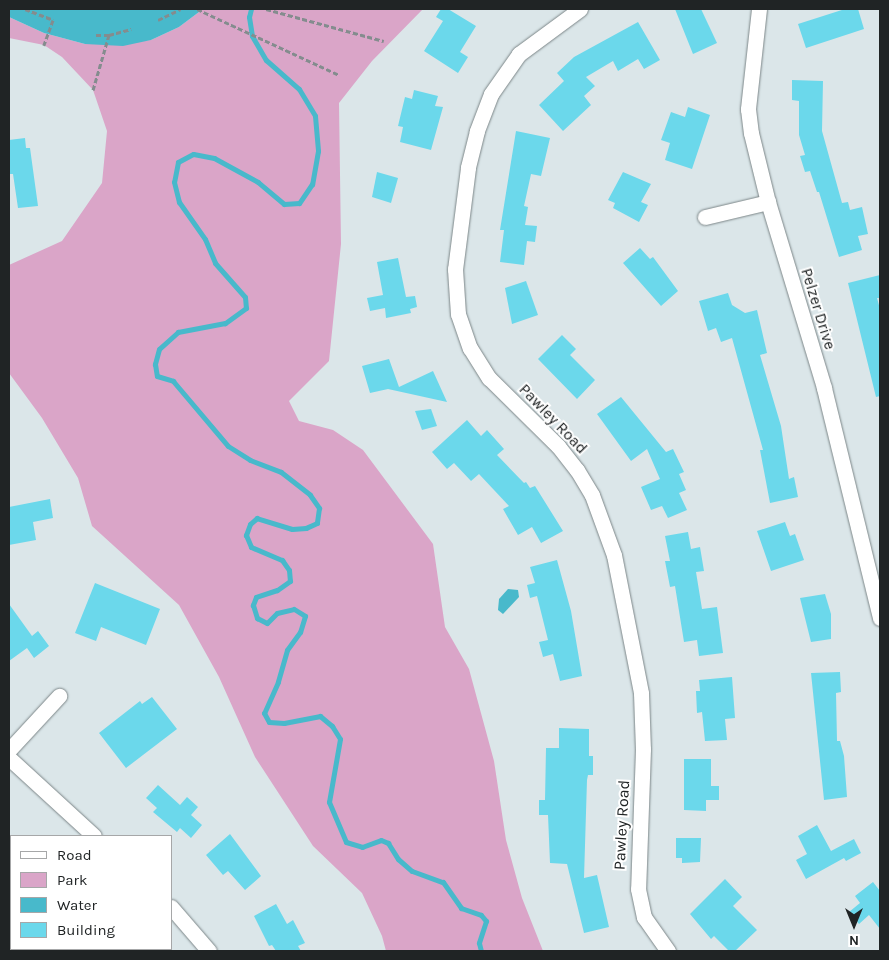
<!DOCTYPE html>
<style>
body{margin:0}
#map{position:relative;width:889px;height:960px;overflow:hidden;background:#dbe6e9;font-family:Karla,sans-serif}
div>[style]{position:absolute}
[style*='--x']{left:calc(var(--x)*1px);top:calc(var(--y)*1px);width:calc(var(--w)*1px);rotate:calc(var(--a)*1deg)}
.green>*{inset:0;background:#daa5c8}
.water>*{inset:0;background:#48b9cb}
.stream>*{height:5px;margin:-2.5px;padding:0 2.5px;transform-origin:2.5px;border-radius:2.5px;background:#48b9cb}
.building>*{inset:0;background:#6bd8eb}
.path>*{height:3px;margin-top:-1.5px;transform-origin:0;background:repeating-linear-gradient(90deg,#848c8e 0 5px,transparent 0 7.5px)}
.roads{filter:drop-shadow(0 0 1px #7c8688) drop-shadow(0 0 1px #7c8688)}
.minor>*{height:15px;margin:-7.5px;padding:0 7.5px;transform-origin:7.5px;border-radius:7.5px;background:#fff}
span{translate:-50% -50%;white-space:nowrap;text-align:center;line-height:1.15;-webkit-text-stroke:4px #fff;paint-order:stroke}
.street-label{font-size:16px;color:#202425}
.frame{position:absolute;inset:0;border:10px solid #202425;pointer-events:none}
.legend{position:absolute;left:10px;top:835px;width:162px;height:115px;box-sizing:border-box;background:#fff;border:1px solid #a6a7a8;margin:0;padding:6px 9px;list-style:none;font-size:15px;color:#202425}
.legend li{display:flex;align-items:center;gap:10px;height:25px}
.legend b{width:25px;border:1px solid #a6a7a8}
.north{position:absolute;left:829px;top:900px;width:50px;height:50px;-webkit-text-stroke:4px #fff;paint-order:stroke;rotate:180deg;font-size:14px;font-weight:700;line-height:20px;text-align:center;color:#202425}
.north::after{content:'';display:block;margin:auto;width:18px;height:22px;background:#202425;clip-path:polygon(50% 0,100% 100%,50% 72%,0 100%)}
</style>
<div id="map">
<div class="green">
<div style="clip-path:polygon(203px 9px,423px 9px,372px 61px,339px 103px,341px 244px,329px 361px,289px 401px,299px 421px,333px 430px,363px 450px,433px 544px,445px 627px,469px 669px,494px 761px,506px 840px,522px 898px,543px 951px,386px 951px,382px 936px,362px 893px,313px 846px,255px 757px,219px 677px,179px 605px,92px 526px,78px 478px,42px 418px,9px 373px,9px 265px,62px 241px,102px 183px,107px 131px,93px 90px,62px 57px,44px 45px,9px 38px,9px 17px,44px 33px,85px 44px,151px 40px,179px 27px)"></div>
</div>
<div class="water">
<div style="clip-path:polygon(9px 9px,203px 9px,179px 27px,151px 40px,123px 46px,85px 44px,44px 33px,9px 17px)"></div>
<div style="clip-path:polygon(508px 589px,518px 590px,519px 597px,503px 614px,498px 610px,499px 599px)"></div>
</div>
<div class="stream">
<div style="--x:251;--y:9;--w:8;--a:104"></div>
<div style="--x:249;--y:17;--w:19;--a:81"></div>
<div style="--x:252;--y:36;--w:28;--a:60"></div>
<div style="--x:266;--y:60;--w:44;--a:41.3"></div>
<div style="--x:299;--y:89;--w:31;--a:59"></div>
<div style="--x:315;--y:116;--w:35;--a:85"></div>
<div style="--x:318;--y:151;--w:34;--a:100"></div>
<div style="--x:312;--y:184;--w:23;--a:124"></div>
<div style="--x:299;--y:203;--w:15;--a:176"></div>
<div style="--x:284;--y:204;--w:34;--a:-140"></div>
<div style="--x:258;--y:182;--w:50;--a:-151.4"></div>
<div style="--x:214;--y:158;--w:21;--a:-169"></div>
<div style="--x:193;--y:154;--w:17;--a:152"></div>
<div style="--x:178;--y:162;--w:20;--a:101"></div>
<div style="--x:174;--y:182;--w:21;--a:76"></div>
<div style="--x:179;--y:202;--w:45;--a:54.9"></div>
<div style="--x:205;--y:239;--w:26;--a:67"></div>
<div style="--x:215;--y:263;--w:45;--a:48.6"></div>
<div style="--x:245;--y:297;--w:11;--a:85"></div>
<div style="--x:246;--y:308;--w:26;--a:144"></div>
<div style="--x:225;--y:323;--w:48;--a:169.2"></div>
<div style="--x:178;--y:332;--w:25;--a:138"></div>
<div style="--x:159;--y:349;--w:16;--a:105"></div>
<div style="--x:155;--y:364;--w:12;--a:81"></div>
<div style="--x:157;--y:376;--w:17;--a:17"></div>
<div style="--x:173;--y:381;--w:85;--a:49.8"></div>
<div style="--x:228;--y:446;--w:26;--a:32"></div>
<div style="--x:250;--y:460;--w:33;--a:21"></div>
<div style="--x:281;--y:472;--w:37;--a:38"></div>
<div style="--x:310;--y:495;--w:16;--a:55"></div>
<div style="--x:319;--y:508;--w:15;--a:98"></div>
<div style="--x:317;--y:523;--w:12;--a:156"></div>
<div style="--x:306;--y:528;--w:14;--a:176"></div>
<div style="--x:292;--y:529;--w:37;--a:-163"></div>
<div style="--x:257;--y:518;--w:9;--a:139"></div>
<div style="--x:250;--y:524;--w:12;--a:110"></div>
<div style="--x:246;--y:535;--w:13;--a:67"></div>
<div style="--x:251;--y:547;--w:34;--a:23"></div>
<div style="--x:282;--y:560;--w:12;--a:55"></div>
<div style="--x:289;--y:570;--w:11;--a:85"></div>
<div style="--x:290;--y:581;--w:16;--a:145"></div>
<div style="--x:277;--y:590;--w:22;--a:162"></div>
<div style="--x:256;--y:597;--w:9;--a:111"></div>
<div style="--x:253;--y:605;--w:14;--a:73"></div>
<div style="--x:257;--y:618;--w:11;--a:27"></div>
<div style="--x:267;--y:623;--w:14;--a:-45"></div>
<div style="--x:277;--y:613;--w:17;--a:-13"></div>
<div style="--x:294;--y:609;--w:13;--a:32"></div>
<div style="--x:305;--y:616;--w:17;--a:107"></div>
<div style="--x:300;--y:632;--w:22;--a:126"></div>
<div style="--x:287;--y:650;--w:33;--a:106"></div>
<div style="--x:278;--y:682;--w:34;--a:114"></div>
<div style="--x:264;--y:713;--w:10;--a:61"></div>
<div style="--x:269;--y:722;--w:15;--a:4"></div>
<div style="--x:284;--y:723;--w:37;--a:-11"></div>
<div style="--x:320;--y:716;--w:16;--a:40"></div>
<div style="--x:332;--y:726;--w:15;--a:58"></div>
<div style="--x:340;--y:739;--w:64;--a:99.9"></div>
<div style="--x:329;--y:802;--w:43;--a:67"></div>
<div style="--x:346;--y:842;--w:17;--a:17"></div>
<div style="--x:362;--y:847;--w:20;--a:-20"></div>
<div style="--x:381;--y:840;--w:8;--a:23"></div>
<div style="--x:388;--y:843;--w:19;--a:58"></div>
<div style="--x:398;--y:859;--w:18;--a:41"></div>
<div style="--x:412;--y:871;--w:33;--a:20"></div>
<div style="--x:443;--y:882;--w:32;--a:55"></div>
<div style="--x:461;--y:908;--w:21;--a:19"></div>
<div style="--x:481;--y:915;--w:8;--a:50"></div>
<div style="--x:486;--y:921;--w:23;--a:108"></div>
<div style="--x:479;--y:943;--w:8;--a:76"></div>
</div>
<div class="building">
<div style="clip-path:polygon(441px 9px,448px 9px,476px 26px,460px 52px,468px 57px,458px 73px,424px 51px,443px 21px,436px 17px)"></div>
<div style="clip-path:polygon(675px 9px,701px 9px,717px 43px,693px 54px)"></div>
<div style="clip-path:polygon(845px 9px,858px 9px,864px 29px,806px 48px,798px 24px)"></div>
<div style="clip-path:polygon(638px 22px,660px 60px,644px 69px,638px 59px,618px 71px,613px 61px,586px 77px,595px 86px,584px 96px,591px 105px,563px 131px,539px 105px,564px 81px,557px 73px,574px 57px)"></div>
<div style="clip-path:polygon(792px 80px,823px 81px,822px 131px,842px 203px,848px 202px,850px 210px,862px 207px,868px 234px,858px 236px,862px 250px,839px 257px,819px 192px,817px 192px,810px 171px,805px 172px,800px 156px,805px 155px,799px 135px,799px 101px,792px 100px)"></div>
<div style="clip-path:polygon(414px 90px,438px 96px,435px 106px,443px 107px,431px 150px,400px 142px,403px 127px,398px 126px,405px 97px,412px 99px)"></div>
<div style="clip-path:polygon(688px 107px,710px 115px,692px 169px,665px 160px,670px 143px,661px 140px,671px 112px,685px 117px)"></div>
<div style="clip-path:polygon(516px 131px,550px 138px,541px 176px,531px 174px,524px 206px,528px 207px,525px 225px,537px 226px,535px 242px,527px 241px,524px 265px,500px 262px,504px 230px,500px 230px)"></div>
<div style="clip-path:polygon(25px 138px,26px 148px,30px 148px,38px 206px,18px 208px,13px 174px,9px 174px,9px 140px)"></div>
<div style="clip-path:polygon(377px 172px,398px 178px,391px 203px,372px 197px)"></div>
<div style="clip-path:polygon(623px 172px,651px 184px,641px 202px,648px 205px,639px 222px,613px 208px,615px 203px,608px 200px)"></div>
<div style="clip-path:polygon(640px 248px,650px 259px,653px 257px,678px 291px,661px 306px,623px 263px)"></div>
<div style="clip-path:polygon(398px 258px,406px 297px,415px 296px,417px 307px,410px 309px,411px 313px,386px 318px,385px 308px,370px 311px,367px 298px,383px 295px,377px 262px)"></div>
<div style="clip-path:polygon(880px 275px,880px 298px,877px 298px,880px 309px,880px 396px,876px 397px,848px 283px)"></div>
<div style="clip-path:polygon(526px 281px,538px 315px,512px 324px,505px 288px)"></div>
<div style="clip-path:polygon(728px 293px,732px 305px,745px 313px,757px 310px,767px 353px,760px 355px,781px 426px,789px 479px,794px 477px,798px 497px,770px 503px,760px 450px,763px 450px,732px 338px,721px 342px,716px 328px,708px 331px,699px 301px)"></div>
<div style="clip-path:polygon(562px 335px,576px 349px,570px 355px,595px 380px,577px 399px,538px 359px)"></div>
<div style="clip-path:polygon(389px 359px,399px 387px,433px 371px,447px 402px,388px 389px,370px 393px,362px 366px)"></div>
<div style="clip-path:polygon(621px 397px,666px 452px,673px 449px,684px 472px,679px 474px,686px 490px,679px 493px,687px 510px,668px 518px,662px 506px,651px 510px,641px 487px,660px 479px,647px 449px,631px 461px,597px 414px)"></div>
<div style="clip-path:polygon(431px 409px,437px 426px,422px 430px,415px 411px)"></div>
<div style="clip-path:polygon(467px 420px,481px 436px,487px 430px,504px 449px,497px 455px,524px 483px,526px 482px,530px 488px,535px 486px,563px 531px,541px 543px,532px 527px,518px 535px,503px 509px,509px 506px,479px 474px,471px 481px,454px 463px,447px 469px,432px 452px)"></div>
<div style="clip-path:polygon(50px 499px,53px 518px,33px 522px,36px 540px,9px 545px,9px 507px)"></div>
<div style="clip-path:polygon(785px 522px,790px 536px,795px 534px,804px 560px,771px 571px,757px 531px)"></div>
<div style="clip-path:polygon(688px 532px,691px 549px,700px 547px,704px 571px,696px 572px,702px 609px,717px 607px,723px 653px,699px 656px,697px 640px,684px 642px,675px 586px,670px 587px,665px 561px,670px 561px,665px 536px)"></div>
<div style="clip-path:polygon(557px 560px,571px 611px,582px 676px,560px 681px,553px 654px,543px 657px,539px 642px,548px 640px,537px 596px,530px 598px,527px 585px,535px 583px,530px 567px)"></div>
<div style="clip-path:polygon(95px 583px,160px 609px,146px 645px,101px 627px,96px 641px,75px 633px)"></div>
<div style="clip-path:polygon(825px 594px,831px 614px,831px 639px,811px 642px,800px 598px)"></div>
<div style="clip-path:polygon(9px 604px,32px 636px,38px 631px,49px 646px,34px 658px,27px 648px,9px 661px)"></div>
<div style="clip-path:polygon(840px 672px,841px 692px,836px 693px,837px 741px,840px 741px,844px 756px,847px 797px,824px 800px,811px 673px)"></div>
<div style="clip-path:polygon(732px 677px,735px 718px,725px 719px,727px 740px,705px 741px,702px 712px,697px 713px,696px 691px,700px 691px,699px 680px)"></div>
<div style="clip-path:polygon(152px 697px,177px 729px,126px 768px,99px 733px,140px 701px,142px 704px)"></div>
<div style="clip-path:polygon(559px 728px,589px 729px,589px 756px,593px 756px,593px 775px,588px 775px,587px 780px,584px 878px,597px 875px,609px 927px,584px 933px,567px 864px,550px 863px,548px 815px,539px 815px,539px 800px,545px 800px,546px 748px,559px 748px)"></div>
<div style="clip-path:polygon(684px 759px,711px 759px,711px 786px,719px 786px,719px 800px,706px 800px,706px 811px,684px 810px)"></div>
<div style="clip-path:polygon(158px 785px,180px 805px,187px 797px,198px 807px,191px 815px,202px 825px,191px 838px,180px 828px,177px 832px,153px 812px,157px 808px,146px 798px)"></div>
<div style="clip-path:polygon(817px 825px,831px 851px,854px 839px,861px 853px,846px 861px,844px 858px,806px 879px,796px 860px,807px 854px,798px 836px)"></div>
<div style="clip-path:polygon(230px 834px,261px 876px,245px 890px,228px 871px,223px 875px,206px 855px)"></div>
<div style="clip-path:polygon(676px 838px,701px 838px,700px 862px,682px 863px,682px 858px,676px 858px)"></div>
<div style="clip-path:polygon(725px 879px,742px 897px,733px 906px,757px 930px,735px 951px,729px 951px,714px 936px,711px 939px,690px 914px)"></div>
<div style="clip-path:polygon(873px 882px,880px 891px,880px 929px,869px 915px,859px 924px,849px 912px,860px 903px,855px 896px)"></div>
<div style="clip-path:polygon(276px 904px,287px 924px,293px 920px,305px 943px,298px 946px,301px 951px,276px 951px,272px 945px,269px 946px,254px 916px)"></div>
</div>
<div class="path">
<div style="--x:25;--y:9;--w:30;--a:21"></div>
<div style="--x:53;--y:20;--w:27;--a:110"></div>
<div style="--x:197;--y:9;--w:157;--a:24.9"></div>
<div style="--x:266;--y:9;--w:122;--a:15.2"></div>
<div style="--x:158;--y:20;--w:25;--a:-26"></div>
<div style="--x:109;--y:35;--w:23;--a:-15"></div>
<div style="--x:93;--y:90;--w:57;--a:-73.8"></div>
<div style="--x:109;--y:35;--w:13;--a:180"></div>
</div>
<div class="roads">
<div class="minor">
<div style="--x:580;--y:9;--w:76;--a:143.6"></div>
<div style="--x:519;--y:54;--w:49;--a:125"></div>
<div style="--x:491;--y:94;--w:40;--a:111"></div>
<div style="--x:477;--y:131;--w:38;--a:104"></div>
<div style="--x:468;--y:168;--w:102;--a:97.3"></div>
<div style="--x:455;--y:269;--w:45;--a:86.2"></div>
<div style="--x:458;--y:314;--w:36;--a:71"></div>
<div style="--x:470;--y:348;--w:36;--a:58"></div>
<div style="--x:489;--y:378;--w:97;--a:44.6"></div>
<div style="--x:558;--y:446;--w:31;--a:52"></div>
<div style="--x:577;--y:470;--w:29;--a:59"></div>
<div style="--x:592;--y:495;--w:64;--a:69.9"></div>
<div style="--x:614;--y:555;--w:141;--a:78.9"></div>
<div style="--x:641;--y:693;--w:56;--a:88"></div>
<div style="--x:643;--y:749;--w:140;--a:92"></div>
<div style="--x:638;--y:889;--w:29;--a:78"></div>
<div style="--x:644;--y:917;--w:42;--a:54.8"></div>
<div style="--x:759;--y:9;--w:101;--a:96.3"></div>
<div style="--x:748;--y:109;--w:24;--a:83"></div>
<div style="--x:751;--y:133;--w:71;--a:76.2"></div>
<div style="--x:768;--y:202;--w:194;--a:73.2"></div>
<div style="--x:824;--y:388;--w:237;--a:76.3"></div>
<div style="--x:705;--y:217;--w:65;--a:-13.4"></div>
<div style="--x:9;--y:750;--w:74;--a:-47.2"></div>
<div style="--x:9;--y:758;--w:115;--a:42.5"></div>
<div style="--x:171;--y:907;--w:58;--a:49.2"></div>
</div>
</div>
<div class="street-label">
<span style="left:818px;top:309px;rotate:73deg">Pelzer Drive</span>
<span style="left:553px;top:419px;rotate:46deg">Pawley Road</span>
<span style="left:622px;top:825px;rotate:-87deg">Pawley Road</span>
</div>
<div class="frame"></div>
<ul class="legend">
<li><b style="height:6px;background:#fff"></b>Road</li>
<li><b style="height:14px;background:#daa5c8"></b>Park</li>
<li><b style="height:14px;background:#48b9cb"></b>Water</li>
<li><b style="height:14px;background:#6bd8eb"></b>Building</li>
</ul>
<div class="north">N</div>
</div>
